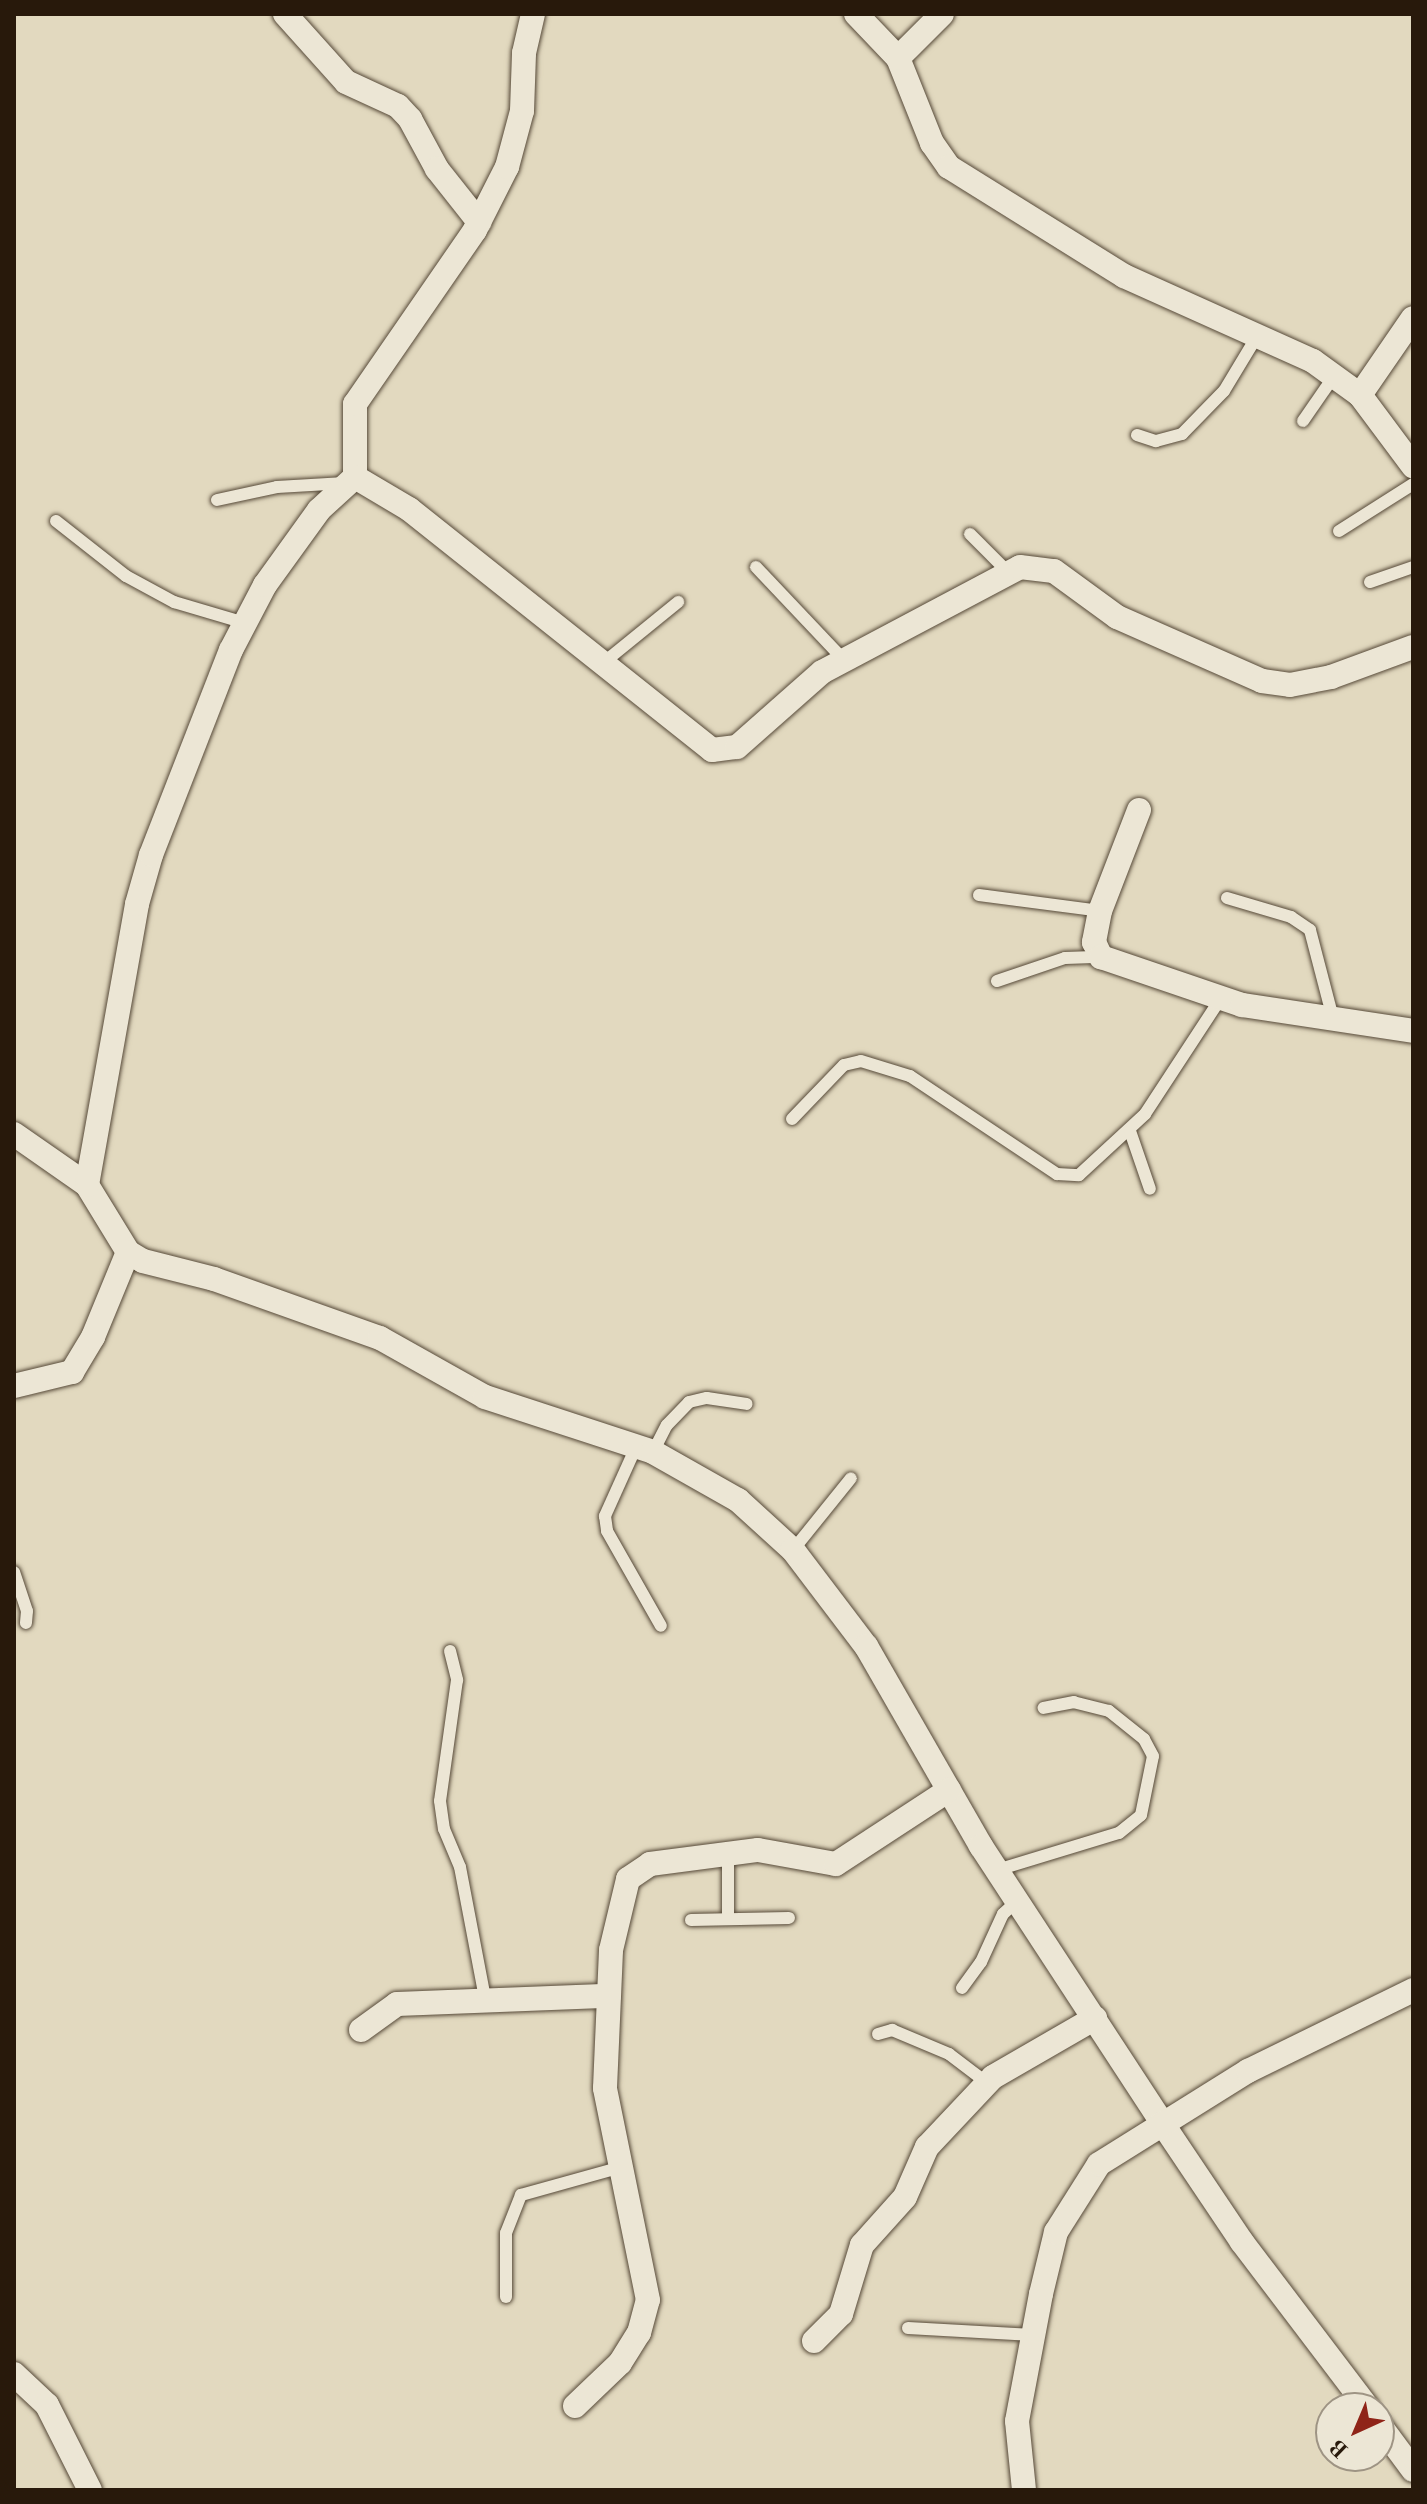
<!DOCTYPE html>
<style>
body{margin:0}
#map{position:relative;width:1427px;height:2504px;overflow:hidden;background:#e2d9bf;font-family:"Old Standard TT",serif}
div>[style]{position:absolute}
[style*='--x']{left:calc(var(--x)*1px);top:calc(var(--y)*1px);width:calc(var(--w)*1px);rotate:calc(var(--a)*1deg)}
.roads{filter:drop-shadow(0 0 2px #564938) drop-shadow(0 0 2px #564938)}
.service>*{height:12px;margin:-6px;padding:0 6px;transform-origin:6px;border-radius:6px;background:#ece6d5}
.minor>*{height:24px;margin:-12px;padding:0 12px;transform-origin:12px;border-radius:12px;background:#ece6d5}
span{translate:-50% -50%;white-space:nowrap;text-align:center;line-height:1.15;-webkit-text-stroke:7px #ece6d5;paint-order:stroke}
.frame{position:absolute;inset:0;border:16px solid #28190b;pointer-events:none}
.north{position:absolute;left:1315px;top:2392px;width:80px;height:80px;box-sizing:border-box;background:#ece6d5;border:2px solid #9e9484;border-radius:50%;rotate:224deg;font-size:22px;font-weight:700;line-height:32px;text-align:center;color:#28190b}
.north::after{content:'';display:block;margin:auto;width:28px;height:36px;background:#8f2418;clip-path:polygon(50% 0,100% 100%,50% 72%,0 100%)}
</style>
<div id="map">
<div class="roads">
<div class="service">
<div style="--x:1303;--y:421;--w:55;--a:-55.4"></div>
<div style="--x:1137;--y:435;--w:20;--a:18"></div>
<div style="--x:1156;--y:441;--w:27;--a:-15"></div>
<div style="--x:1182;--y:434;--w:60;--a:-45.7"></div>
<div style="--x:1224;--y:391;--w:62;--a:-58.9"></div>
<div style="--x:217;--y:500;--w:61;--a:-12.2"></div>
<div style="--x:277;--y:487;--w:68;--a:-3.4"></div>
<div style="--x:56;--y:521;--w:89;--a:38.2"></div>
<div style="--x:126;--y:576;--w:55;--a:28.4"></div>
<div style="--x:174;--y:602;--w:74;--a:16.5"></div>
<div style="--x:1339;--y:531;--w:88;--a:-32.4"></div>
<div style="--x:970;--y:534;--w:54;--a:45"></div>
<div style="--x:756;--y:567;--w:127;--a:46.6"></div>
<div style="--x:1370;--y:582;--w:46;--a:-19.2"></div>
<div style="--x:603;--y:663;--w:97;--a:-39.1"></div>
<div style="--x:979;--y:895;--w:122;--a:7.5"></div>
<div style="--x:1227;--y:898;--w:67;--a:16.5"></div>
<div style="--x:1291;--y:917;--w:23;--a:34"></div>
<div style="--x:1310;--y:930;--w:91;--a:75.4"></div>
<div style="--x:997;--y:981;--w:72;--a:-18.7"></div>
<div style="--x:1065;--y:958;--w:36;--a:-2"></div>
<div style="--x:792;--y:1119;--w:75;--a:-46.1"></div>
<div style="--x:844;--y:1065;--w:17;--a:-13"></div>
<div style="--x:861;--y:1061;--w:51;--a:17"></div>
<div style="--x:910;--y:1076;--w:177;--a:33.7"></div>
<div style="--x:1057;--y:1174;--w:22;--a:3"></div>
<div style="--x:1079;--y:1175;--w:90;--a:-42.7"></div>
<div style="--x:1145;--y:1114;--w:139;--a:-56.8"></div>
<div style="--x:1130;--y:1131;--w:61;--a:71"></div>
<div style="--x:636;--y:1447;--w:76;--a:114.2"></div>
<div style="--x:605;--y:1516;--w:15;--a:82"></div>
<div style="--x:607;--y:1531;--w:109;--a:60.4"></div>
<div style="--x:653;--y:1452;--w:30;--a:-63"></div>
<div style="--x:667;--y:1425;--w:32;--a:-46"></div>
<div style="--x:689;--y:1402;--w:18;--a:-13"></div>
<div style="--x:707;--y:1398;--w:40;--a:8.5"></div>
<div style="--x:793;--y:1550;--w:92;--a:-51.1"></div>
<div style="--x:14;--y:1572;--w:41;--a:71.6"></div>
<div style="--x:27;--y:1611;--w:12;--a:95"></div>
<div style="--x:450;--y:1651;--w:30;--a:76"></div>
<div style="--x:457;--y:1680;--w:122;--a:98"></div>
<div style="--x:440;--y:1801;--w:28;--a:82"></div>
<div style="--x:444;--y:1829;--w:41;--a:67.2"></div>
<div style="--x:460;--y:1867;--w:138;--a:79.2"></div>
<div style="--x:728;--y:1854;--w:62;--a:90"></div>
<div style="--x:997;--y:1870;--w:127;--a:-16.9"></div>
<div style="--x:1119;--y:1833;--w:28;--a:-39"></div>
<div style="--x:1141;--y:1815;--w:60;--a:-78.5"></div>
<div style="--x:1153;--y:1756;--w:19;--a:-118"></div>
<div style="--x:1144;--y:1739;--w:45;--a:-141.3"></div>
<div style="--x:1109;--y:1711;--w:36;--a:-166"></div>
<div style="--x:1074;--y:1702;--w:31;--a:169"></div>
<div style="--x:691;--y:1920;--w:98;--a:-1.2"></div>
<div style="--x:962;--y:1988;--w:32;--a:-54"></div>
<div style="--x:981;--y:1962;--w:53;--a:-65.4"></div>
<div style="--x:1003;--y:1914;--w:19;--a:-43"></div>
<div style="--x:878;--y:2034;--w:15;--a:-16"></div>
<div style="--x:892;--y:2030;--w:62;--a:22.8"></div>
<div style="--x:949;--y:2054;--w:48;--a:37.3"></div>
<div style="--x:506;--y:2297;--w:64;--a:-90"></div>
<div style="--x:506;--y:2233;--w:41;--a:-68.5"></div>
<div style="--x:521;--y:2195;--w:104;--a:-15.6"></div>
<div style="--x:908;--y:2328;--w:125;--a:3.2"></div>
</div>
<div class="minor">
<div style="--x:285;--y:14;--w:91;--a:48.1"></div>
<div style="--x:346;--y:82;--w:57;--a:24.8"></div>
<div style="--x:398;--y:106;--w:18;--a:47"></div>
<div style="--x:410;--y:119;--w:57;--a:61.6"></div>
<div style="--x:437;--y:169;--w:68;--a:51.6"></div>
<div style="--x:856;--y:14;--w:61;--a:46.3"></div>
<div style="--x:898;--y:58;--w:92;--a:68.2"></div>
<div style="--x:932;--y:143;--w:29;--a:55"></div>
<div style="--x:949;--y:167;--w:206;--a:31.9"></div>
<div style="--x:1124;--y:276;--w:207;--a:24.2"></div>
<div style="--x:1313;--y:361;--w:58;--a:35.9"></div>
<div style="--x:1360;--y:395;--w:89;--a:53.3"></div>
<div style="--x:898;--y:58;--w:62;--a:-45"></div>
<div style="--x:1360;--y:395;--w:93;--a:-55.5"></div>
<div style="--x:355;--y:477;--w:73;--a:-90"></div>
<div style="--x:355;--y:404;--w:211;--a:-55.4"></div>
<div style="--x:475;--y:230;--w:71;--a:-63.1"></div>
<div style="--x:507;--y:167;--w:58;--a:-75"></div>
<div style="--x:522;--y:111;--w:58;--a:-88"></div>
<div style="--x:524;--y:53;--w:40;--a:-77"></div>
<div style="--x:1139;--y:810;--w:108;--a:111.1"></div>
<div style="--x:1100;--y:911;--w:32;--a:101"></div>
<div style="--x:1094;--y:942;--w:17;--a:65"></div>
<div style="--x:1101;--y:957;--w:149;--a:18.8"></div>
<div style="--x:1242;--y:1005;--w:173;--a:8.6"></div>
<div style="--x:14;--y:1134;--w:89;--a:34.9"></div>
<div style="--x:87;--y:1185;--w:79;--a:58.5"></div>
<div style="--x:128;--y:1252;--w:17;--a:31"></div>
<div style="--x:143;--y:1261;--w:73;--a:14.2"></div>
<div style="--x:214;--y:1279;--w:176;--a:19.6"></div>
<div style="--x:380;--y:1338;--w:120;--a:29.3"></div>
<div style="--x:485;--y:1397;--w:177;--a:18.1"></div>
<div style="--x:653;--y:1452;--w:98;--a:29.5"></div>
<div style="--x:738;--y:1500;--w:74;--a:42.3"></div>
<div style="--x:793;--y:1550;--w:121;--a:52.8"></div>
<div style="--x:866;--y:1646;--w:231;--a:60.1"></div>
<div style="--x:981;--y:1846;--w:331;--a:56.8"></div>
<div style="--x:1162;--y:2123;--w:143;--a:56.1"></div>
<div style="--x:1242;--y:2242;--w:208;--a:52.8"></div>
<div style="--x:87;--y:1185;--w:285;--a:-79.9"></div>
<div style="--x:137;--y:904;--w:51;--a:-74.1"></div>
<div style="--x:151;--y:855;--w:220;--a:-68.7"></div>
<div style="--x:231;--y:650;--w:73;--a:-62.4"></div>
<div style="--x:265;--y:585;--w:92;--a:-54.2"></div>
<div style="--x:319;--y:510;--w:49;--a:-42.5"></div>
<div style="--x:355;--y:477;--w:63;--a:30.7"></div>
<div style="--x:409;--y:509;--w:387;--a:38.5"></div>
<div style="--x:712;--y:750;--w:25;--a:-7"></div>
<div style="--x:737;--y:747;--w:113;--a:-41.4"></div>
<div style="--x:822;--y:672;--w:224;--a:-27.9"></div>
<div style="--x:1020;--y:567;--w:34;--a:7"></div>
<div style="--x:1054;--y:571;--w:78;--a:36.1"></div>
<div style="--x:1117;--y:617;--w:158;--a:23.8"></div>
<div style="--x:1262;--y:681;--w:28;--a:8"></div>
<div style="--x:1290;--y:685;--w:42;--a:-11"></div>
<div style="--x:1331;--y:677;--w:87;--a:-20.1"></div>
<div style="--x:14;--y:1386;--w:60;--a:-13.6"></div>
<div style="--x:72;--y:1372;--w:41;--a:-59"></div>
<div style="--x:93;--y:1337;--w:92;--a:-67.6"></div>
<div style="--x:361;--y:2030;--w:44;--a:-35.8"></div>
<div style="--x:397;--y:2004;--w:212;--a:-2.2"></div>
<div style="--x:814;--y:2341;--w:38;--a:-45"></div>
<div style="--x:841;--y:2314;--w:72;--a:-73.1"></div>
<div style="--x:862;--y:2245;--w:64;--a:-48.1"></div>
<div style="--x:905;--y:2197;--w:55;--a:-66.3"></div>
<div style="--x:927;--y:2147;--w:96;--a:-46.7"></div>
<div style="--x:993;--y:2077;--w:118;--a:-30"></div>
<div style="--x:14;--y:2374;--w:45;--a:43.2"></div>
<div style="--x:47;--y:2405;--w:95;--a:63.2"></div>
<div style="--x:575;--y:2406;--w:62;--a:-43.7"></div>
<div style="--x:620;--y:2363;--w:36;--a:-58"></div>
<div style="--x:639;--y:2333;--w:34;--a:-75"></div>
<div style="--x:648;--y:2300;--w:216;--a:-101.5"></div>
<div style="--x:605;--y:2088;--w:138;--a:-87.5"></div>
<div style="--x:611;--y:1950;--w:73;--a:-76.5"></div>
<div style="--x:628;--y:1879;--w:27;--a:-34"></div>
<div style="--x:650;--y:1864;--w:109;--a:-7.4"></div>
<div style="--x:758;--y:1850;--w:79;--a:10.2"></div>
<div style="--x:836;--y:1864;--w:135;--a:-33.2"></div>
<div style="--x:1379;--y:2424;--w:57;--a:53.5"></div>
<div style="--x:1024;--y:2490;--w:69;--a:-95.8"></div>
<div style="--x:1017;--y:2421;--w:129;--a:-79.3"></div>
<div style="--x:1041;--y:2294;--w:64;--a:-76.4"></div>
<div style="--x:1056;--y:2232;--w:80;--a:-57.7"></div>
<div style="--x:1099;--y:2164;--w:176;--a:-32"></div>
<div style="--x:1248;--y:2071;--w:184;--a:-26.1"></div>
</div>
</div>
<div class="frame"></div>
<div class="north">B</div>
</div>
